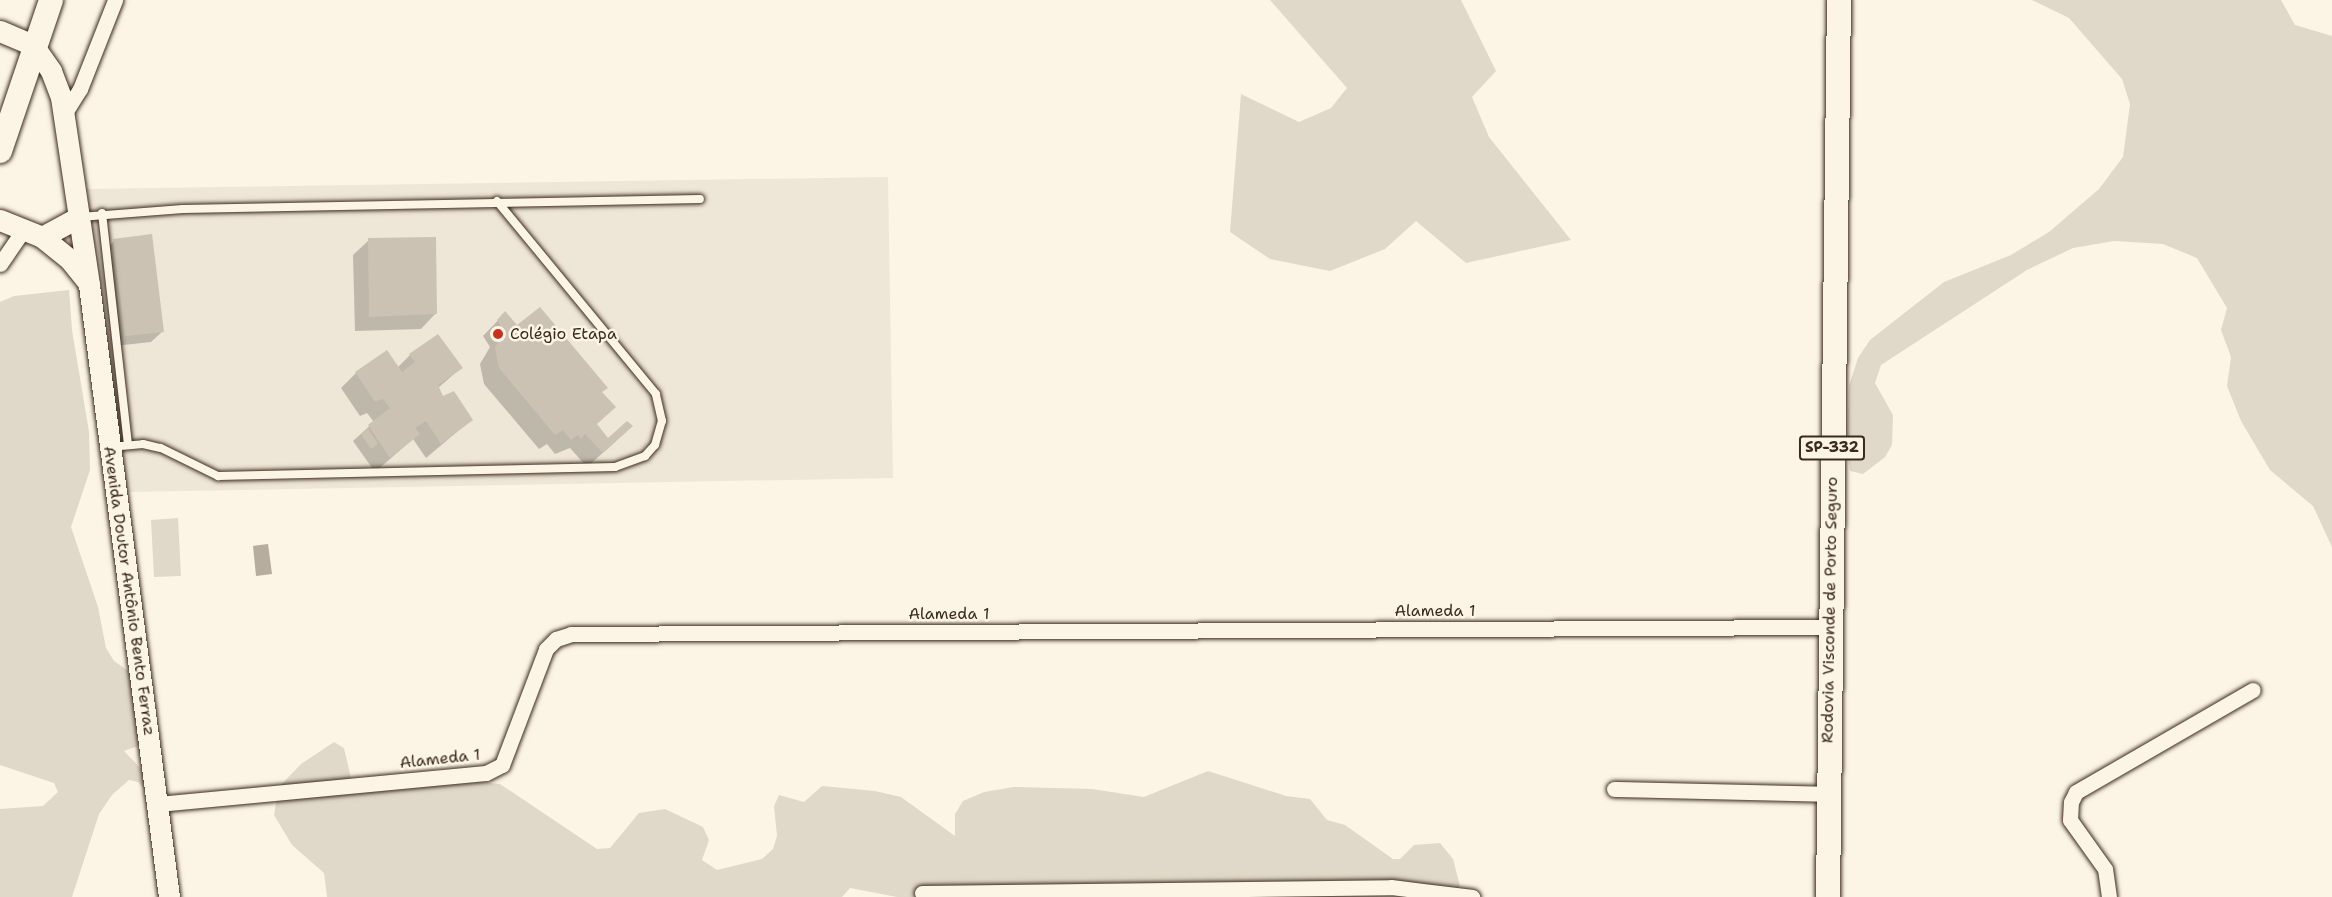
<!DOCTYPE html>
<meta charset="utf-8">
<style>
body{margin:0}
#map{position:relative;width:2332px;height:897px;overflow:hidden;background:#fcf5e5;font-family:"Shantell Sans",sans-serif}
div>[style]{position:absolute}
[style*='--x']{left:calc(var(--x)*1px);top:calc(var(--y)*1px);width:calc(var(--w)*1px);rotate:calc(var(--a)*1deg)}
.built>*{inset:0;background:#eee6d6}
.green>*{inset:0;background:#e0d8c8}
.water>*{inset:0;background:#b7ad9e}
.shadow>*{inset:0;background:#0003}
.building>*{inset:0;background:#ccc2b3}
.roads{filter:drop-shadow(0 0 2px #3b2a1e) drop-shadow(0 0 2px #3b2a1e)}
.lane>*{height:8px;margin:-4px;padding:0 4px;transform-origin:4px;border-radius:4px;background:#fcf5e5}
.street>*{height:15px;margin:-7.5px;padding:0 7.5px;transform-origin:7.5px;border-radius:7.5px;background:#fcf5e5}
.secondary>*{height:21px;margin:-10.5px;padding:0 10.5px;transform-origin:10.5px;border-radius:10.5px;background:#fcf5e5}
.primary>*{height:24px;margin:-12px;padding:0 12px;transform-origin:12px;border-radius:12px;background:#fcf5e5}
.dots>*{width:16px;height:16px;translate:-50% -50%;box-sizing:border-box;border:3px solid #fcf5e5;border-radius:50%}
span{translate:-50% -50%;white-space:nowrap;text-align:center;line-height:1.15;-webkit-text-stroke:5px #fcf5e5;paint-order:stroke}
.shield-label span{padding:2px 4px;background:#fcf5e5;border:2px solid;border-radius:4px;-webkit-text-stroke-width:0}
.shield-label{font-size:15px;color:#3b2a1e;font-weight:700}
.poi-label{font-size:16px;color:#3b2a1e}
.left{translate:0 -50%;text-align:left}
.street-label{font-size:16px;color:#3b2a1e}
</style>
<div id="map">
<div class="built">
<div style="clip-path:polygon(888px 177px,893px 478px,126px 492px,87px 189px)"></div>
</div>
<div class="green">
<div style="clip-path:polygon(1270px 0,1461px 0,1496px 71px,1472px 97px,1489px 137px,1571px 240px,1466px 263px,1416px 221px,1385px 249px,1330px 271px,1270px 259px,1230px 232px,1241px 94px,1299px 122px,1331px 108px,1347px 88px)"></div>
<div style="clip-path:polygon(2032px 0,2281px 0,2295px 25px,2332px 36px,2332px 547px,2313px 506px,2270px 470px,2241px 421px,2227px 386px,2231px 357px,2221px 330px,2227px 308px,2197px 258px,2163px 244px,2114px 241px,2073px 248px,2027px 270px,1881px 365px,1875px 383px,1893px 415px,1892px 445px,1885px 457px,1863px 474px,1850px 471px,1847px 449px,1849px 386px,1858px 358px,1870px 340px,1944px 282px,2011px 255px,2049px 232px,2099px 189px,2123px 157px,2130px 104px,2122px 79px,2069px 18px)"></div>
<div style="clip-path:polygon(69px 290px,72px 330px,89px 432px,90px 470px,71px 527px,98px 607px,106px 648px,114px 661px,137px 677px,155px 740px,124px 751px,148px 776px,147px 791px,138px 782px,129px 780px,112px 795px,99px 814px,72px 897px,0 897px,0 809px,43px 806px,58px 792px,54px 783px,0 765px,0 302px,14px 296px)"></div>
<div style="clip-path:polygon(178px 518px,181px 576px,154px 577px,151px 520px)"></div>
<div style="clip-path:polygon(334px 742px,344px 748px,351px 778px,361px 788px,450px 779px,500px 784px,597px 849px,610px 848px,639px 813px,665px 809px,703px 827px,709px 840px,702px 860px,717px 870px,762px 859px,773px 849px,777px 836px,774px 806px,779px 795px,804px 802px,822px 786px,875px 791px,901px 797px,955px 836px,955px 814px,963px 801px,984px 792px,1014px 787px,1092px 789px,1144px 797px,1208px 771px,1286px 796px,1310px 799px,1327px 820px,1345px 825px,1393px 859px,1400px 859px,1414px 845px,1440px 843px,1453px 859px,1460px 886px,1450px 897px,897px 897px,850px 888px,842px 897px,327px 897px,324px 873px,292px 845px,274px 815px,279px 787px,301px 764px)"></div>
</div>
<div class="water">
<div style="clip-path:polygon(268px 544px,272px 574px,256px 576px,253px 546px)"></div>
</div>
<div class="shadow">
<div style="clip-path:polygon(369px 240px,436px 313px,421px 329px,355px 331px,353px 255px)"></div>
<div style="clip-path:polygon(114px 241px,163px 331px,151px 342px,114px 346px,103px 252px)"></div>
<div style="clip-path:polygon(505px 313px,517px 327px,600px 393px,595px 425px,607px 440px,616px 441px,587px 467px,570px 448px,555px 454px,547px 444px,539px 449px,484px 384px,480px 364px,490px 347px,483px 336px)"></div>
<div style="clip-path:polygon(410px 355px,461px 368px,438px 388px,443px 398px,471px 420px,426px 458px,413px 439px,375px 472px,353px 441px,374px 422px,367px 413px,360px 416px,341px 388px,356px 373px,397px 368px)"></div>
</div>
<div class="building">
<div style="clip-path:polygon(152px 234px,164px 332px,125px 336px,113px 239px)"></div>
<div style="clip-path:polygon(436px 237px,437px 314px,369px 317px,368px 238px)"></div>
<div style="clip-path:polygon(540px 307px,608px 388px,602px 392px,616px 407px,597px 424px,608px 438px,627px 421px,633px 426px,603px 453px,585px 434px,581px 439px,578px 435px,571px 440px,563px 430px,555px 435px,499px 368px,495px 348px,504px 331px,497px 320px,505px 311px,517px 325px)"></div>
<div style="clip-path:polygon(438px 334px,463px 368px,438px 385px,443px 396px,454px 391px,473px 420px,441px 444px,426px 421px,415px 428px,420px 434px,390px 458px,368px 425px,390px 408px,383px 399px,375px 402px,355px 372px,387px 350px,402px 372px,415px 362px,409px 354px)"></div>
<div style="clip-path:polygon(368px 429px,378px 444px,371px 449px,361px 434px)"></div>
</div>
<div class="roads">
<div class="lane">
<div style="--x:102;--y:213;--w:232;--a:83.6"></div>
<div style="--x:80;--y:217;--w:103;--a:-4.4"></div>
<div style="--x:183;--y:209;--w:517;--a:-1.11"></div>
<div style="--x:110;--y:447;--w:33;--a:-5"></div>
<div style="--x:143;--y:444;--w:18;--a:13"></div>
<div style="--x:161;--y:448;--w:64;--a:26.2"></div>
<div style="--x:218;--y:476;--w:397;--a:-1.3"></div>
<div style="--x:615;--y:467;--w:32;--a:-20"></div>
<div style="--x:645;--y:456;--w:15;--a:-48"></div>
<div style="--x:655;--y:445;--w:25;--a:-74"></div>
<div style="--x:662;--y:421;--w:28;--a:-103"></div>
<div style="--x:656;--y:394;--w:250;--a:-129.5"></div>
</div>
<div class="street">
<div style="--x:63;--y:116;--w:32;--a:-58"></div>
<div style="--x:80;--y:89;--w:96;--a:-68.5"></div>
<div style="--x:0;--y:264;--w:42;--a:-55.6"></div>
<div style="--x:1614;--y:789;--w:214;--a:1.3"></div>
<div style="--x:158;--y:804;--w:329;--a:-5.4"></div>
<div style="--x:486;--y:773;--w:18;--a:-27"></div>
<div style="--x:502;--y:765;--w:124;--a:-69.2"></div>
<div style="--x:546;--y:649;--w:14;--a:-45"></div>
<div style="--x:556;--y:639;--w:16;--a:-18"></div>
<div style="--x:571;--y:634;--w:1257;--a:-0.32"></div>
<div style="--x:922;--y:893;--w:469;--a:-0.7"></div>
<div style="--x:1391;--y:887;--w:82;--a:7"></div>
<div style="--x:2109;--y:897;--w:28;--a:-98"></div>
<div style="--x:2105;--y:869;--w:60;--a:-125.5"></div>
<div style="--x:2070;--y:820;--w:18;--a:-87"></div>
<div style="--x:2071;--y:802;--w:11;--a:-63"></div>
<div style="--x:2076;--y:792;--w:204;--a:-30"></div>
</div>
<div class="secondary">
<div style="--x:0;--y:31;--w:36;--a:23"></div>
<div style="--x:33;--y:45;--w:32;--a:55"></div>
<div style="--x:51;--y:71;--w:28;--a:69"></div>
<div style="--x:61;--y:97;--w:190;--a:81.5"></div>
<div style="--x:89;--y:285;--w:617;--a:82.55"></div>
<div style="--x:0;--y:220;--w:45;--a:22"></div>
<div style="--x:42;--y:237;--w:36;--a:39"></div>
<div style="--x:70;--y:260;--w:26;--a:51"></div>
<div style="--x:42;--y:237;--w:42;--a:-28.4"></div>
</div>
<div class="primary">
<div style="--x:0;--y:151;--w:159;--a:-71.3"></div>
<div style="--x:1828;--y:897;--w:897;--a:-89.3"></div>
</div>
</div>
<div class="dots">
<div style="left:498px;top:334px;background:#c8321e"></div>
</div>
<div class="shield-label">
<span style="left:1832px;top:448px">SP-332</span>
</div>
<div class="poi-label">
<span class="left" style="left:510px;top:334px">Colégio Etapa</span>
</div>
<div class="street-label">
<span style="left:129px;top:591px;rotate:82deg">Avenida Doutor Antônio Bento Ferraz</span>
<span style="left:1830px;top:610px;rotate:-89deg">Rodovia Visconde de Porto Seguro</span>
<span style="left:1435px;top:611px">Alameda 1</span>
<span style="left:949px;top:614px">Alameda 1</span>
<span style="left:440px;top:759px;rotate:-6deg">Alameda 1</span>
</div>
</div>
